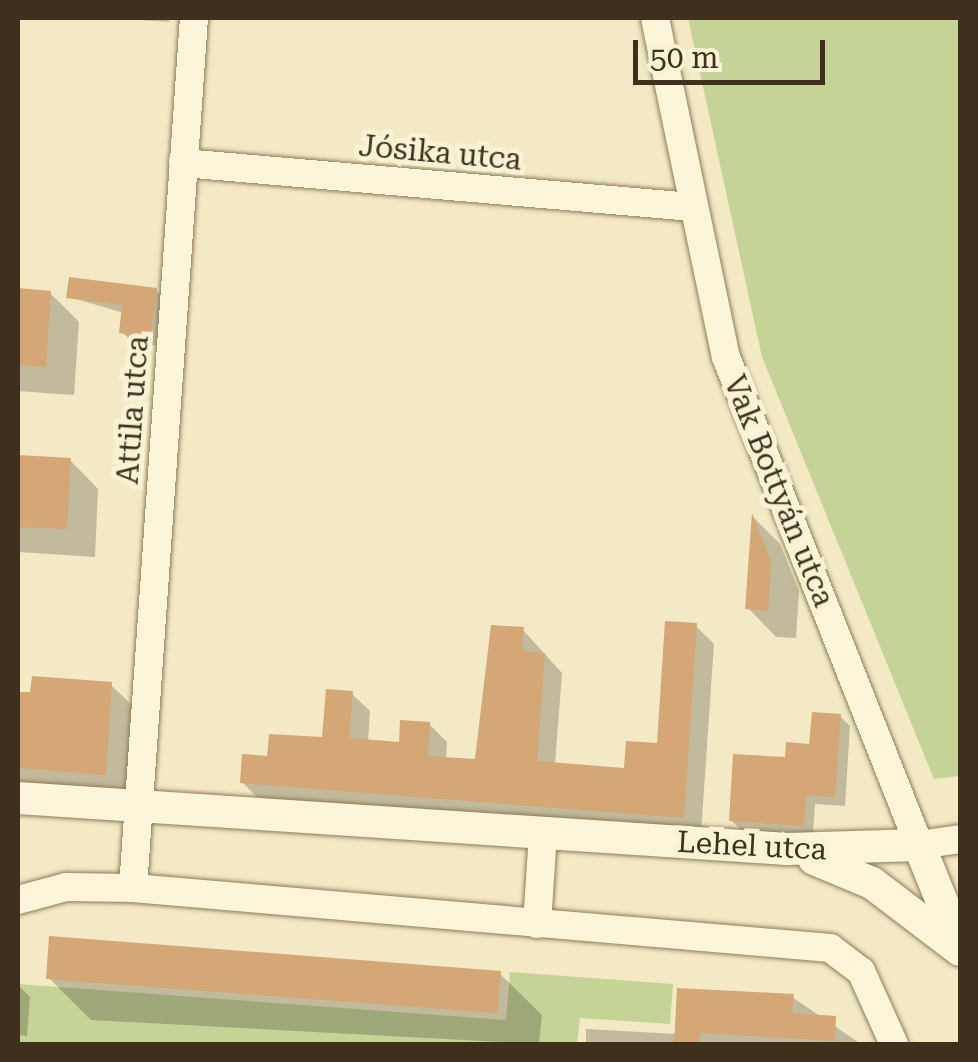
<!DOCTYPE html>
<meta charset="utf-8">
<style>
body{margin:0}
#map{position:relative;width:978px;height:1062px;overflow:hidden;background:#f3e9c4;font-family:"Roboto Serif",serif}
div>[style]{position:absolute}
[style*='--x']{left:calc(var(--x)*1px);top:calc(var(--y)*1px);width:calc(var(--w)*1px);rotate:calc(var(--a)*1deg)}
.green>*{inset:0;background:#c6d396}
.shadow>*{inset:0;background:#0003}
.building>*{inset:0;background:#d5a676}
.roads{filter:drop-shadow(0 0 2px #907b58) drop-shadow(0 0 2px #907b58)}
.minor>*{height:28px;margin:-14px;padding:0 14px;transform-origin:14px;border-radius:14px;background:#fcf5d9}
.tertiary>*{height:32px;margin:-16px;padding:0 16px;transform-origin:16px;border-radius:16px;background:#fcf5d9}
span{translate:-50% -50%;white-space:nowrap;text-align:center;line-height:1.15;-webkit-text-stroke:10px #f9f2d5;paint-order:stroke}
.street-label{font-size:30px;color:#3f301d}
.frame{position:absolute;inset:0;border:20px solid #3f301d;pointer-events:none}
.scale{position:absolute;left:633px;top:40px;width:192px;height:45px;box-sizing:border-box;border:5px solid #3f301d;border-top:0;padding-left:12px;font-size:30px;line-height:35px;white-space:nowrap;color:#3f301d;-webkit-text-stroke:8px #f9f2d5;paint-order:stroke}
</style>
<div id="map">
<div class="green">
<div style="clip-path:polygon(688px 18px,960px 18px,960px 776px,934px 779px,762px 357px)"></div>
<div style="clip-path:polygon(510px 972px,673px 984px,670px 1024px,580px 1018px,577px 1044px,18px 1044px,18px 984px,506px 1020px)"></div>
</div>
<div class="shadow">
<div style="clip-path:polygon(107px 18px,169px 18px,169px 22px)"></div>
<div style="clip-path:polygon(156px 290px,166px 301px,160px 346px,132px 342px,122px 332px,124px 313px,69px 297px)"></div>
<div style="clip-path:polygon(18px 291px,50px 293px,79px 322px,74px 395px,18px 391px)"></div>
<div style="clip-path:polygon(18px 457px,70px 460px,98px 489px,95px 557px,18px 552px)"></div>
<div style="clip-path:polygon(754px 518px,780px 544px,799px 591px,796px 638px,776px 637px,748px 608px)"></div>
<div style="clip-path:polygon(696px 626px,714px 644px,701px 834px,260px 800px,242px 782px,270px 758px,324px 740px,352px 694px,370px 711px,368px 742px,401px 745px,429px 724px,447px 742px,446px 760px,477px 762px,523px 630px,562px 673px,555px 765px,627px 770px,659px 746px)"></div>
<div style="clip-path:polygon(111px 685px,140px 713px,133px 802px,18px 794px,18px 694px)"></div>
<div style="clip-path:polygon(840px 716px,850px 726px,845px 806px,815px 804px,813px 835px,741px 830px,731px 820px)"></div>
<div style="clip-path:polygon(499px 973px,542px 1015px,539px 1044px,91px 1020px,49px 978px)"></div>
<div style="clip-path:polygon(18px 985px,30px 997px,27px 1036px,18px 1035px)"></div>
<div style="clip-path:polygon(792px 997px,861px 1044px,586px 1044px,586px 1029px,677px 1034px)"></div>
</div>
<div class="building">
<div style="clip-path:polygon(69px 277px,157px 288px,150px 337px,119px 333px,122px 305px,66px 298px)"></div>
<div style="clip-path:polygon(18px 288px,51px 291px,46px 367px,18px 365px)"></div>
<div style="clip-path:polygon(18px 455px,71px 458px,67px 529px,18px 527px)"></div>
<div style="clip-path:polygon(752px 513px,771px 561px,768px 611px,745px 609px)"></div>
<div style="clip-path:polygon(665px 621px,697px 623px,684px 818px,240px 783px,242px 754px,267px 756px,269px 734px,322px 737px,326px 689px,353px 691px,349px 738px,399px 742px,400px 720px,430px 722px,428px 756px,475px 759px,491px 625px,524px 627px,522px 651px,545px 653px,537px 761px,624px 768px,626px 741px,657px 743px)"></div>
<div style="clip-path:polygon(32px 676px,112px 682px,106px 775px,18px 768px,18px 692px,30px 692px)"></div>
<div style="clip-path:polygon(812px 712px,841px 714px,835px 797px,806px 795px,804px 826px,729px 821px,733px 754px,785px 757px,786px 742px,809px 744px)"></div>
<div style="clip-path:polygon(49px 936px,501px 971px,497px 1013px,46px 979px)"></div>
<div style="clip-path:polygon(677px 988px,794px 994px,792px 1013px,836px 1016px,835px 1041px,700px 1033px,699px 1044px,674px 1044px)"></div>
</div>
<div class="roads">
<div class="minor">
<div style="--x:655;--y:18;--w:346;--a:78.2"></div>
<div style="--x:726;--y:357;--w:525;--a:68.42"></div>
<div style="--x:919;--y:845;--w:41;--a:-8.3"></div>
<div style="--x:183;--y:163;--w:511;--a:4.94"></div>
<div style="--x:133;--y:888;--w:872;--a:-85.99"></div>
<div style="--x:18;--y:900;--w:50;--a:-15.2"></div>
<div style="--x:66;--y:887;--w:67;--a:0.9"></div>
<div style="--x:133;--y:888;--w:700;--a:4.92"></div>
<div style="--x:830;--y:948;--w:39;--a:37"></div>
<div style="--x:861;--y:971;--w:80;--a:65.7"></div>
<div style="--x:537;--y:924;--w:91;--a:-86.2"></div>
</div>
<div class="tertiary">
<div style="--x:18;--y:798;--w:771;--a:3.79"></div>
<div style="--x:787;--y:849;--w:132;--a:-1.7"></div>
<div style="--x:919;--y:845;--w:109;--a:67.9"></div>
<div style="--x:814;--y:859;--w:63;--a:22.5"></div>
<div style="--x:872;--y:883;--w:111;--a:37.3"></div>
</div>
</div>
<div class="street-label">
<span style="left:440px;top:153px;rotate:5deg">Jósika utca</span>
<span style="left:133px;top:410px;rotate:-86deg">Attila utca</span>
<span style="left:779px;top:491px;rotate:68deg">Vak Bottyán utca</span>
<span style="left:752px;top:846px;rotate:3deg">Lehel utca</span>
</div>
<div class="frame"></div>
<div class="scale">50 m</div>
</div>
